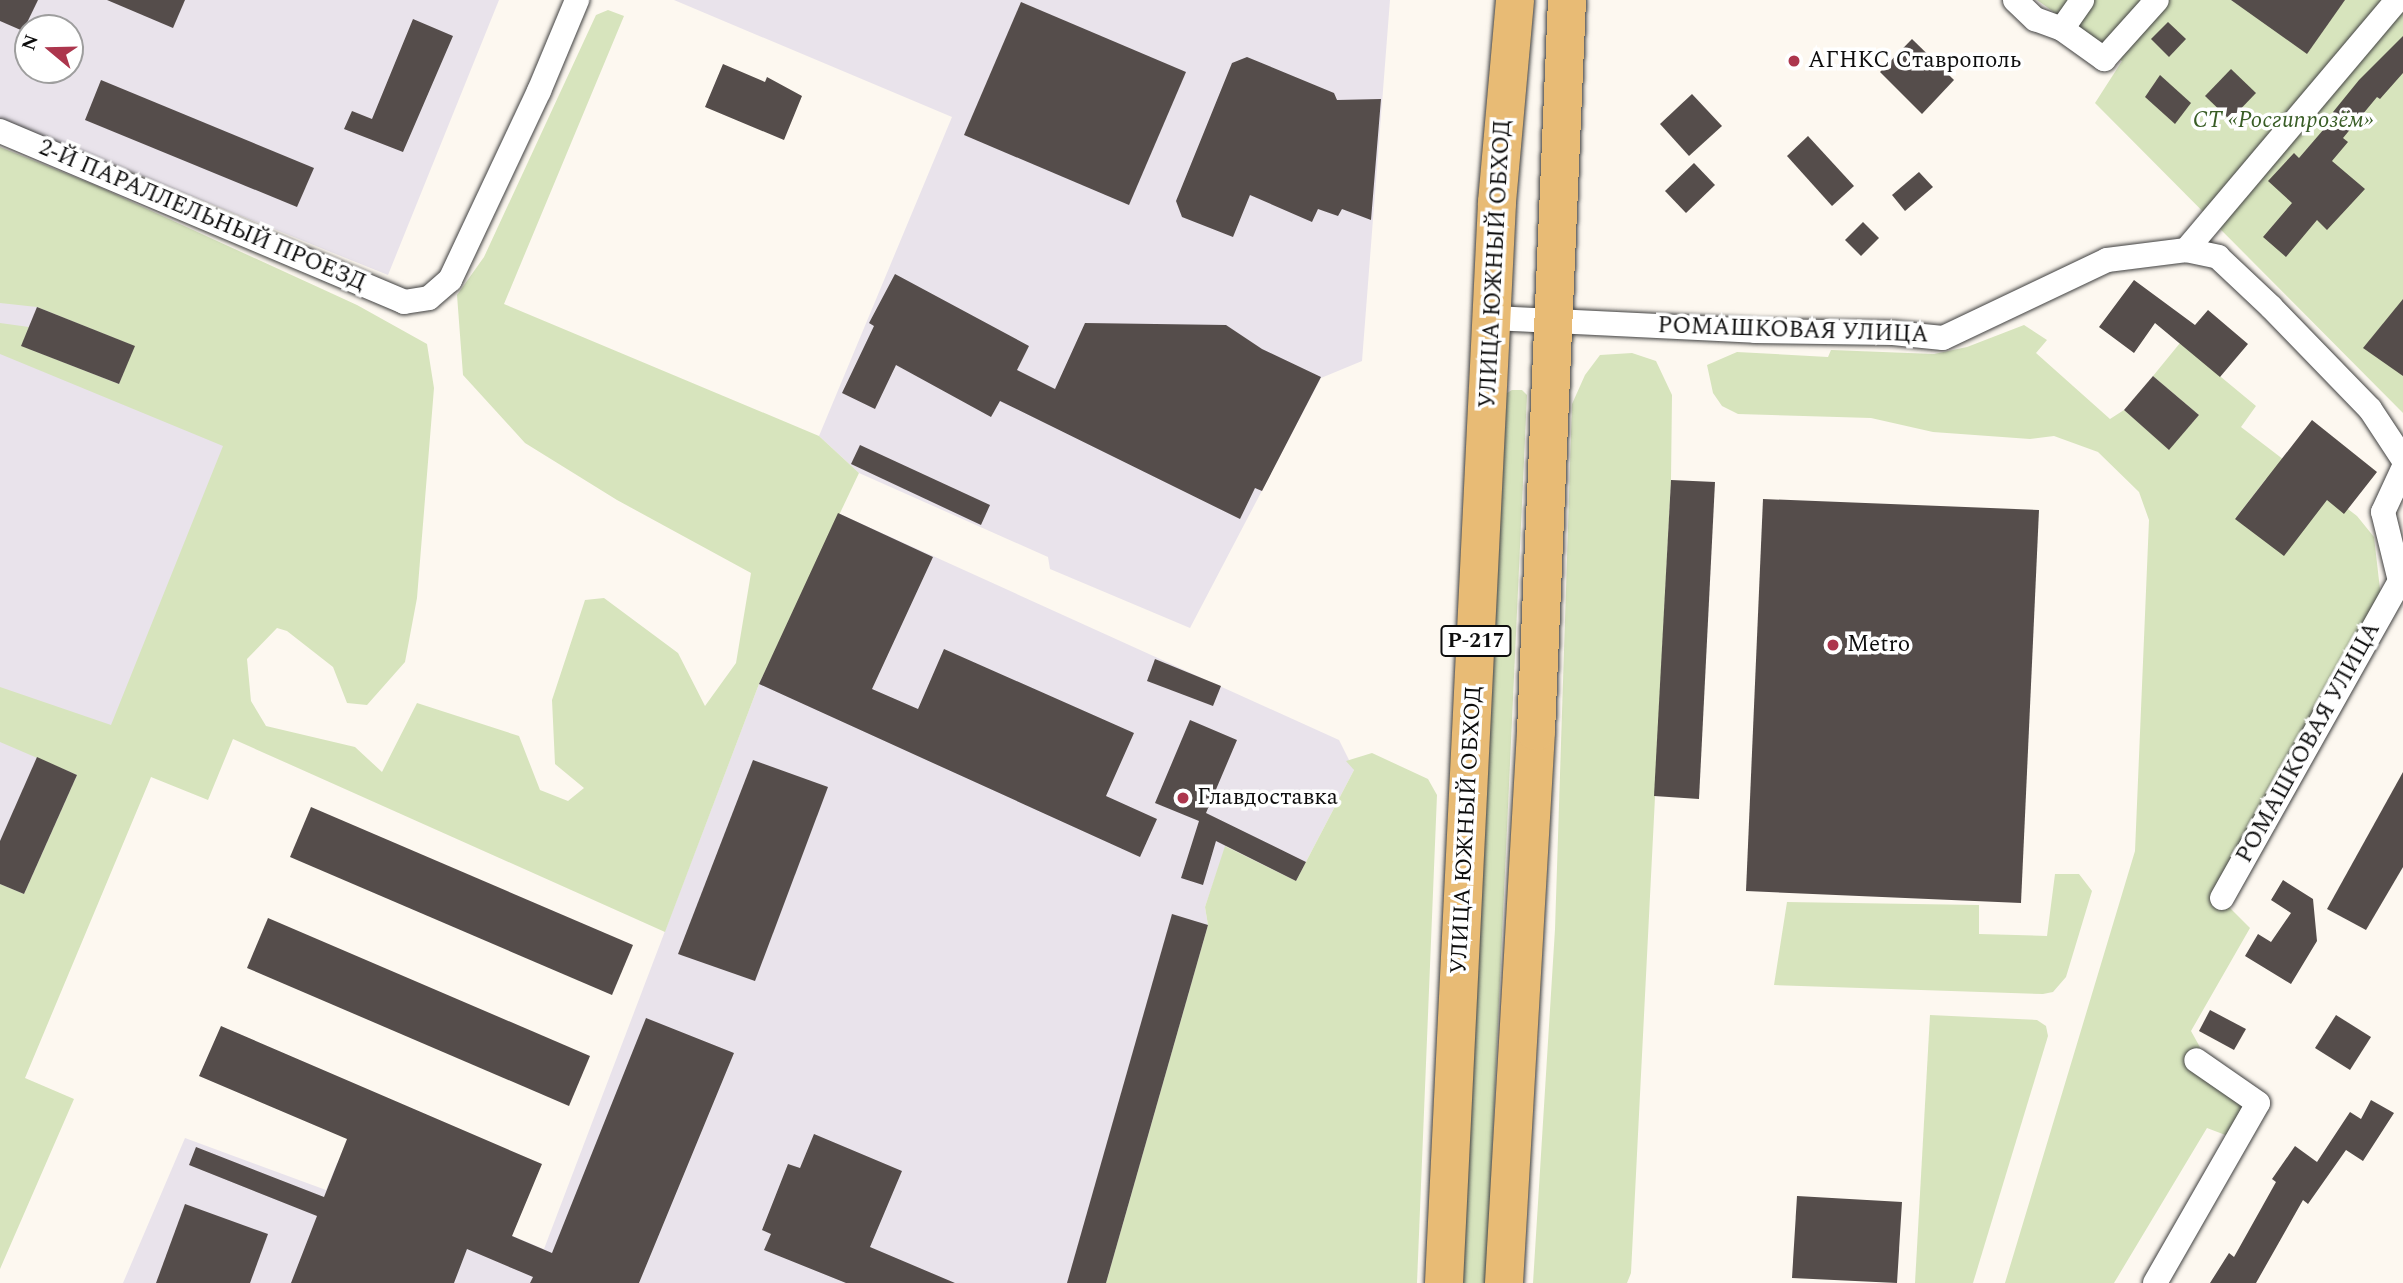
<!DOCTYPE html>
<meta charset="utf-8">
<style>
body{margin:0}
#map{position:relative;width:2403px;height:1283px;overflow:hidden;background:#fdf8f0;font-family:Spectral,serif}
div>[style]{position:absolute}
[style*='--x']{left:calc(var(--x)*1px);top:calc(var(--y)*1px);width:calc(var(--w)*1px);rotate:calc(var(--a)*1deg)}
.industrial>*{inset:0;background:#e9e3eb}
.green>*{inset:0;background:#d7e4bd}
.building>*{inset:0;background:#554d4b}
.roads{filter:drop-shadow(0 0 2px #404040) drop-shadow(0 0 2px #404040)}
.street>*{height:24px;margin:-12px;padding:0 12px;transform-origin:12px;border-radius:12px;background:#fff}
.primary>*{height:38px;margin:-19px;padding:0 19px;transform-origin:19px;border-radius:19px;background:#e8bb75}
.dots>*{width:19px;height:19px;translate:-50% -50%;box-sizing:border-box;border:4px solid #fff;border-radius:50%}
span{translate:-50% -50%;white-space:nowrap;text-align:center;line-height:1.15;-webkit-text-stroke:7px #fff;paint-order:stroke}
.shield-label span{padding:2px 5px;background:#fff;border:2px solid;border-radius:5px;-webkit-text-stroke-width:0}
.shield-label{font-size:21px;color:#0d0d0d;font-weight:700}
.poi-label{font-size:23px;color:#0d0d0d}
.left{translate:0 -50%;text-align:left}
.park-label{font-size:23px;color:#395d26;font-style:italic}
.street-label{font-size:23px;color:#0d0d0d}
.north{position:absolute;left:14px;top:14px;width:70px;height:70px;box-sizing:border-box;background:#fff;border:2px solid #9e9e9e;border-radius:50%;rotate:289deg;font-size:19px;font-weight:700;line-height:28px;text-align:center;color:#0d0d0d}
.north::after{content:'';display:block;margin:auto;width:24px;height:32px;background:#ac364d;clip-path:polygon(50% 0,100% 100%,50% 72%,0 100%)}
</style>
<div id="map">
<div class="industrial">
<div style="clip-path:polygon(evenodd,0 0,499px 0,388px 275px,0 119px,0 0,28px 28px,70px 28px,70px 70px,28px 70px,28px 28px)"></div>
<div style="clip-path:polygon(674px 0,1390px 0,1362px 361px,1321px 378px,1190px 628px,1050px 569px,1048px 557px,859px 473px,819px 436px,952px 117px)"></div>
<div style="clip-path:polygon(0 172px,340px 312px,0 1119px)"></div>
<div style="clip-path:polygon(838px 513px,1339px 740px,1354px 770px,1296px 881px,1226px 846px,1205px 907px,1208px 925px,1106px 1283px,123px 1283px,185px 1138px,326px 1190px,337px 1163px,544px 1249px,759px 684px)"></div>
</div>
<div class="green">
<div style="clip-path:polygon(2037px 0,2403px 0,2403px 413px,2095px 103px,2122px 61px)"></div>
<div style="clip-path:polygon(608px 10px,624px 16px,504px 304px,819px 436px,859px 473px,759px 684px,665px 932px,233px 739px,208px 800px,151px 777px,25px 1078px,74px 1099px,0 1269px,0 884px,24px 894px,77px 775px,0 742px,0 687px,111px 725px,223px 446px,0 354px,0 323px,29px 327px,22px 346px,119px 384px,134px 346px,37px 307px,0 303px,0 147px,97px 186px,357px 305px,427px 344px,434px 388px,417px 598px,405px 662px,367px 705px,347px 703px,333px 667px,287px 631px,277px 628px,247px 659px,251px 701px,266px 726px,355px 747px,382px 772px,417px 703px,519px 736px,540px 790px,568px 801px,584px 788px,555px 764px,552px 700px,585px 600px,604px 598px,678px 653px,705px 706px,736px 663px,751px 573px,617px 500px,525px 443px,463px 375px,457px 295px,484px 257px,596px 15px)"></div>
<div style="clip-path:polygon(evenodd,2024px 325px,2047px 340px,2036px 353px,2110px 419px,2124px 410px,2169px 449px,2199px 415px,2153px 376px,2180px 343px,2256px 406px,2241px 427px,2357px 516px,2374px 537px,2381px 598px,2216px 894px,2250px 928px,2191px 1031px,2201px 1049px,2245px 1107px,2228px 1136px,2207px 1128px,2114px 1283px,2005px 1283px,2135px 851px,2149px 520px,2139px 492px,2098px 452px,2054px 436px,2030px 439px,1933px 432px,1871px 418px,1738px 414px,1722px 406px,1713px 393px,1707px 365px,1737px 352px,1828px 357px,1831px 350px,1934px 354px,1967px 347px,2024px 325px,2266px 479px,2315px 516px,2235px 519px,2266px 479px)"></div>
<div style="clip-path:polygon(1632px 353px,1656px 361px,1672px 395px,1671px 480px,1631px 1273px,1627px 1283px,1533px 1283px,1555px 929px,1572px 404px,1585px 375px,1600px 355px)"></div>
<div style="clip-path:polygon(1512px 390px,1522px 390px,1527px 395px,1486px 1283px,1463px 1283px,1507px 393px)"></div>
<div style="clip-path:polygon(1372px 753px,1428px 779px,1437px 795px,1417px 1283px,1106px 1283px,1208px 925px,1205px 907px,1225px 846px,1296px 881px,1354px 770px,1346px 761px)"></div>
<div style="clip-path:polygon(2055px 874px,2079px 874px,2092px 891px,2066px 977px,2053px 992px,2043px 994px,1774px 985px,1787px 902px,1979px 905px,1979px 934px,2047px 936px)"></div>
<div style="clip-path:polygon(1930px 1015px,2037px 1020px,2046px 1026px,2048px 1036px,1973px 1283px,1915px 1283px)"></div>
</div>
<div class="building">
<div style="clip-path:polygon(0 0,38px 0,23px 31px,0 21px)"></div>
<div style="clip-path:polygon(107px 0,185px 0,173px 28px)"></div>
<div style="clip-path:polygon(2231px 0,2345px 0,2307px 54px)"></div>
<div style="clip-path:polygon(1021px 2px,1186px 72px,1129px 205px,964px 135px)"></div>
<div style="clip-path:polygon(413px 19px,453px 36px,403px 152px,344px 129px,352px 111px,372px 119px)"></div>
<div style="clip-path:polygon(2168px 22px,2186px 39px,2169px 57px,2151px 39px)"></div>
<div style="clip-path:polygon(2403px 36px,2403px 73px,2380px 99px,2377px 97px,2343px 138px,2348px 142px,2332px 161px,2365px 189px,2327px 230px,2317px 220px,2286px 257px,2263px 237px,2292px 203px,2268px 181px,2294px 153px,2299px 158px,2336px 115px,2333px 112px,2359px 80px)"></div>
<div style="clip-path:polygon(1912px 39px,1954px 80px,1922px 114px,1880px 72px)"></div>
<div style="clip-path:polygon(1247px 57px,1334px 93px,1337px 100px,1381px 99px,1371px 220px,1342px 209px,1338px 216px,1318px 209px,1312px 222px,1250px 195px,1233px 237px,1182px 217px,1176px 201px,1232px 63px)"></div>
<div style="clip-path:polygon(723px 64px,765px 82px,767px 77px,802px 96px,784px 140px,705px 107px)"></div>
<div style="clip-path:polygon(2231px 69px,2256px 93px,2230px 120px,2205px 96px)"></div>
<div style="clip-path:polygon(2160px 75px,2191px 103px,2175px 124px,2145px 97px)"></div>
<div style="clip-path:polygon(101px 80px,314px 168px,297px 207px,85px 120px)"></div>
<div style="clip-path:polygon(1692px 94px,1722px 126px,1689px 156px,1660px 124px)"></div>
<div style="clip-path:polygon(1808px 136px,1854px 186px,1832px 206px,1787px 156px)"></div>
<div style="clip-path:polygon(1694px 163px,1715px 185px,1686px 213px,1665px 191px)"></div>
<div style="clip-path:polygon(1919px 172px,1933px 187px,1905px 211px,1892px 195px)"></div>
<div style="clip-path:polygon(1863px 222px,1879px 238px,1861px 256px,1845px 240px)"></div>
<div style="clip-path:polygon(895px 274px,1029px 346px,1017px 370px,1055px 389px,1085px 323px,1226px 325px,1262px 349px,1321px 377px,1262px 491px,1255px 488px,1240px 519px,1000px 401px,991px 417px,896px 365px,875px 409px,842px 393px,874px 326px,869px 323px)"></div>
<div style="clip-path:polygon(2134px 280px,2195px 325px,2208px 310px,2248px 344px,2220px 377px,2155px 323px,2134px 353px,2099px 327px)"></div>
<div style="clip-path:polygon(2403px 299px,2403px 376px,2363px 348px)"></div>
<div style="clip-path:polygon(37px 307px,135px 346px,119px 384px,21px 346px)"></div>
<div style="clip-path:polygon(2153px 376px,2199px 415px,2169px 450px,2124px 410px)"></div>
<div style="clip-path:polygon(2312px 420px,2377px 472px,2344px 514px,2327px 500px,2284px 556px,2235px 519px)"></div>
<div style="clip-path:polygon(860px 445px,990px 505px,981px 525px,851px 464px)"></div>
<div style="clip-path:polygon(1671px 480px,1715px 482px,1699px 799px,1654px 796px)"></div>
<div style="clip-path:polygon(1763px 499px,2039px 510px,2021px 903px,1746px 891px)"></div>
<div style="clip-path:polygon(838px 513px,933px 557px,872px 689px,918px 709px,944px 649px,1134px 733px,1106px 796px,1157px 819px,1140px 857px,759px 684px)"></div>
<div style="clip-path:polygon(1155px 659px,1221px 686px,1213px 706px,1147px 681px)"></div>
<div style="clip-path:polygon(1190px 720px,1237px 740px,1206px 813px,1306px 862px,1296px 881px,1216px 841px,1203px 885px,1181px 878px,1199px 821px,1155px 803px)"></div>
<div style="clip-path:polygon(37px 757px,77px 775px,24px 894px,0 884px,0 841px)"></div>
<div style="clip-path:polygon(753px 760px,828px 787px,755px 981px,678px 954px)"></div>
<div style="clip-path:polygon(2403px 772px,2403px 867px,2366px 930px,2327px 909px)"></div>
<div style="clip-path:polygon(311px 807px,633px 945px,612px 995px,290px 857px)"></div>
<div style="clip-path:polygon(2283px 880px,2313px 899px,2317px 941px,2291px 984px,2245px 956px,2258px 934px,2271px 942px,2291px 913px,2271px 900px)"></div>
<div style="clip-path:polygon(1172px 914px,1208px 925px,1106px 1283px,1067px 1283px)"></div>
<div style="clip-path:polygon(268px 918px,590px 1056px,569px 1106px,247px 968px)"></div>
<div style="clip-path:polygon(2210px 1010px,2246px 1029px,2234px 1050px,2199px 1031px)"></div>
<div style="clip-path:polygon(2336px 1015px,2371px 1037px,2350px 1070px,2315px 1048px)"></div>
<div style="clip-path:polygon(646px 1018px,734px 1053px,639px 1283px,530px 1283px,533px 1277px,467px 1249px,454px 1283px,291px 1283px,317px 1216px,189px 1165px,196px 1147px,324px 1197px,347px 1139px,199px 1076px,221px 1026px,542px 1164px,512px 1236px,552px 1253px)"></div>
<div style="clip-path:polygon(2371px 1100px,2394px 1113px,2363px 1161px,2346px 1150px,2308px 1204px,2303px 1200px,2256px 1283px,2210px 1283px,2229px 1253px,2234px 1257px,2276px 1182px,2272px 1179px,2295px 1146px,2317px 1162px,2350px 1112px,2361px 1119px)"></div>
<div style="clip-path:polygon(814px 1134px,902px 1171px,870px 1247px,955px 1283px,846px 1283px,764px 1250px,771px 1234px,762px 1230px,788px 1164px,800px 1168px)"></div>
<div style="clip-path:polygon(1797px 1196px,1902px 1202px,1897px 1283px,1792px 1278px)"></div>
<div style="clip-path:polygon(185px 1204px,268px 1234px,250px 1283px,156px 1283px)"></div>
</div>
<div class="roads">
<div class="street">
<div style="--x:2015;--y:0;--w:28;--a:44"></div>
<div style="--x:2035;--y:19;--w:29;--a:20"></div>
<div style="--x:2062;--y:29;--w:52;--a:35.5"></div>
<div style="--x:2104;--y:59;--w:79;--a:-48.1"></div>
<div style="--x:2062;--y:29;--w:35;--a:-55"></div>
<div style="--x:0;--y:131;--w:439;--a:22.9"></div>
<div style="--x:404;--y:302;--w:25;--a:-9"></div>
<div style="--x:429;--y:298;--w:28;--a:-41"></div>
<div style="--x:450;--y:280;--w:209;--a:-64.8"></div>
<div style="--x:539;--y:91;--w:99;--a:-67.3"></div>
<div style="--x:2186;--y:250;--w:327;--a:-49.8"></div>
<div style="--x:1493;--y:318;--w:262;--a:2.8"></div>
<div style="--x:1755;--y:331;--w:138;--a:0.8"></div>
<div style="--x:1893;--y:333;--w:50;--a:5.7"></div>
<div style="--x:1943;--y:338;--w:182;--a:-25.4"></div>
<div style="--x:2107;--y:260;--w:80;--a:-7.2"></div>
<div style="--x:2186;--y:250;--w:33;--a:12"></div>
<div style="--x:2218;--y:257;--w:73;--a:43.3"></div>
<div style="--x:2271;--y:307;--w:142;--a:45.9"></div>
<div style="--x:2370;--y:409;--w:60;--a:56.6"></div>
<div style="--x:2222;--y:898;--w:364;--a:-60.7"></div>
<div style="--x:2400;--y:581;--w:71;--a:-103.8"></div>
<div style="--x:2383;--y:512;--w:47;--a:-65.1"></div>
<div style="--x:2155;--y:1283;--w:207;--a:-60.2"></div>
<div style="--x:2258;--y:1103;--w:75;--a:-145.3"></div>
</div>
<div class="primary">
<div style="--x:1444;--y:1283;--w:1082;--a:-87.19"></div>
<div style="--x:1497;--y:202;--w:203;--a:-84.9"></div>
<div style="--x:1504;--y:1283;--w:553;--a:-86.68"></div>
<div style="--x:1536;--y:731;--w:732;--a:-87.57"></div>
</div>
</div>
<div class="dots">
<div style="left:1794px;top:61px;background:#ac364d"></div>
<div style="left:1833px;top:645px;background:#ac364d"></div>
<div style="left:1183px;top:798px;background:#ac364d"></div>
</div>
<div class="shield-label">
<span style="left:1476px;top:641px">Р-217</span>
</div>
<div class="poi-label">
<span class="left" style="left:1808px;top:61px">АГНКС Ставрополь</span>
<span class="left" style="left:1847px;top:645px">Metro</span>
<span class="left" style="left:1197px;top:798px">Главдоставка</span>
</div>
<div class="park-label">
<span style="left:2283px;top:121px">СТ «Росгипрозём»</span>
</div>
<div class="street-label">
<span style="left:202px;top:216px;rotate:23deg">2-Й ПАРАЛЛЕЛЬНЫЙ ПРОЕЗД</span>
<span style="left:1496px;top:264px;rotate:-87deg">УЛИЦА ЮЖНЫЙ ОБХОД</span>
<span style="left:1793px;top:331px;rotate:2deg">РОМАШКОВАЯ УЛИЦА</span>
<span style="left:2309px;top:743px;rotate:-61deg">РОМАШКОВАЯ УЛИЦА</span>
<span style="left:1467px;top:830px;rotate:-87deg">УЛИЦА ЮЖНЫЙ ОБХОД</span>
</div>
<div class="north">N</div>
</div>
